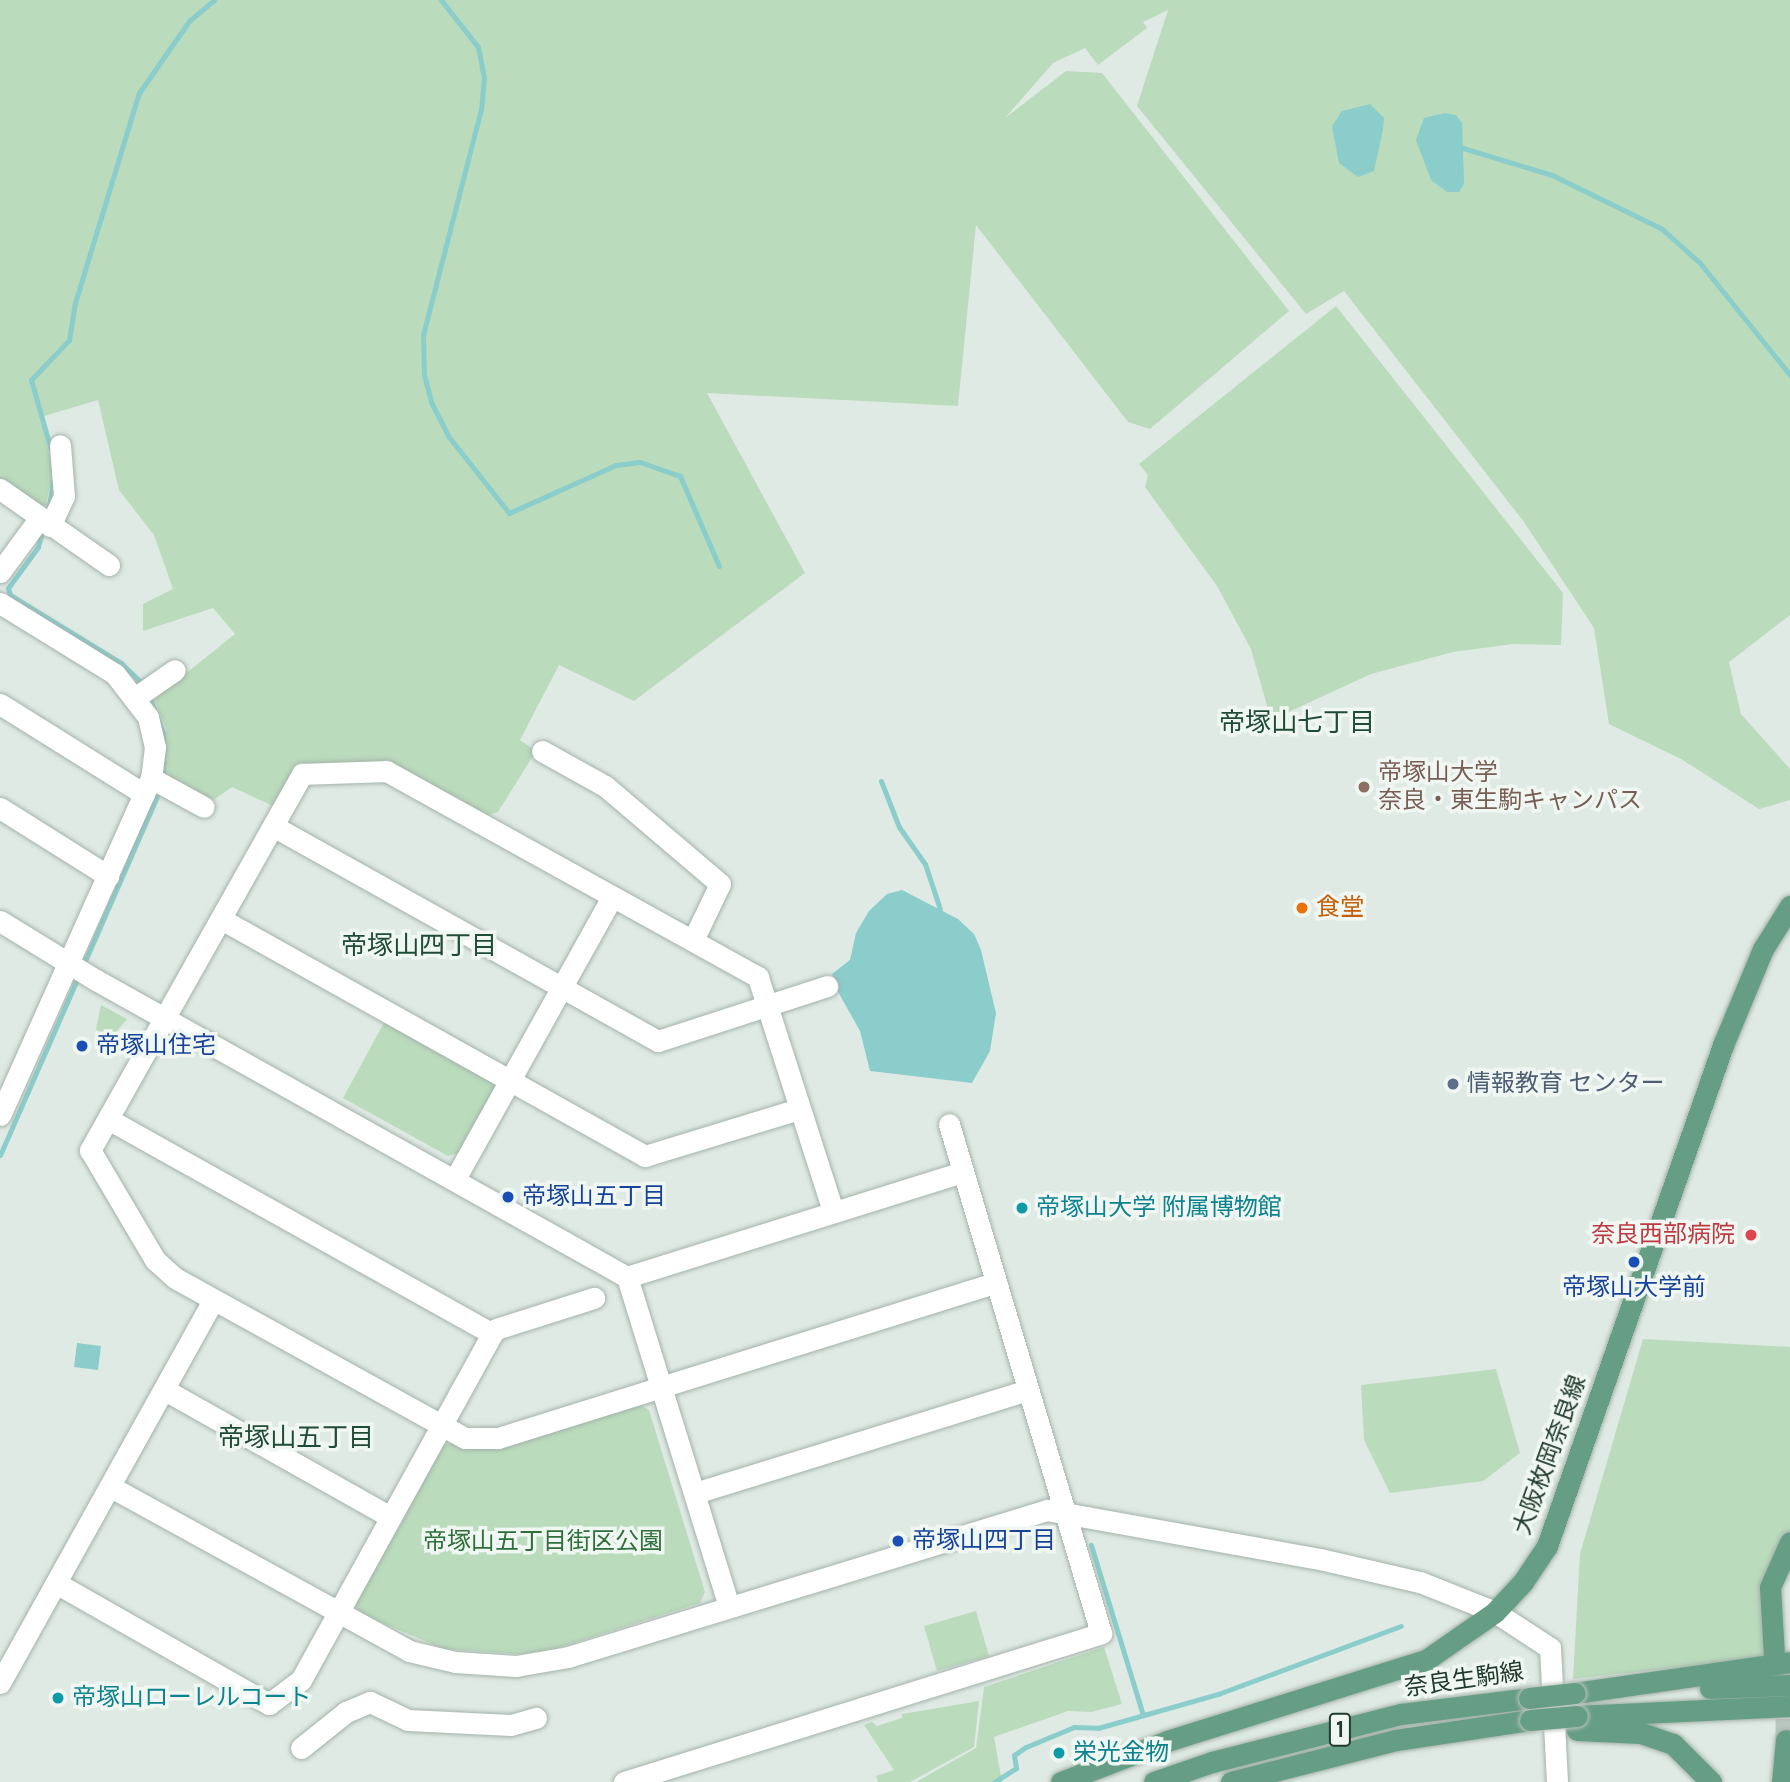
<!DOCTYPE html>
<meta charset="utf-8">
<style>
body{margin:0}
#map{position:relative;width:1790px;height:1782px;overflow:hidden;background:#e0eae4;font-family:Karla,"Noto Sans JP",sans-serif}
div>[style]{position:absolute}
[style*='--x']{left:calc(var(--x)*1px);top:calc(var(--y)*1px);width:calc(var(--w)*1px);rotate:calc(var(--a)*1deg)}
.green>*{inset:0;background:#badbbc}
.water>*{inset:0;background:#8acdcb}
.stream>*{height:5px;margin:-2.5px;padding:0 2.5px;transform-origin:2.5px;border-radius:2.5px;background:#8acdcb}
.major-tunnel>*{height:21px;margin-top:-10.5px;transform-origin:0;background:repeating-linear-gradient(90deg,#bac7c0 0 21px,transparent 0 31px)}
.roads{filter:drop-shadow(0 0 2px #a3b2aa) drop-shadow(0 0 2px #a3b2aa)}
.minor>*{height:21px;margin:-10.5px;padding:0 10.5px;transform-origin:10.5px;border-radius:10.5px;background:#fff}
.major>*{height:21px;margin:-10.5px;padding:0 10.5px;transform-origin:10.5px;border-radius:10.5px;background:#669e85}
.bridges{filter:drop-shadow(0 0 2px #bdc4c0) drop-shadow(0 0 2px #bdc4c0)}
.major-bridge>*{height:21px;margin:-10.5px;padding:0 10.5px;transform-origin:10.5px;border-radius:10.5px;background:#669e85}
.dots>*{width:19px;height:19px;translate:-50% -50%;box-sizing:border-box;border:4px solid #f0f7f2;border-radius:50%}
span{translate:-50% -50%;white-space:nowrap;text-align:center;line-height:1.15;-webkit-text-stroke:7px #f0f7f2;paint-order:stroke}
.shield-label span{padding:2px 5px;background:#f0f7f2;border:2px solid;border-radius:5px;-webkit-text-stroke-width:0}
.shield-label{font-size:23px;color:#223a2e;font-weight:700}
.education-label{font-size:24px;color:#785e54}
.left{translate:0 -50%;text-align:left}
.food-label{font-size:24px;color:#c56008}
.transit-label{font-size:24px;color:#164399}
.service-label{font-size:24px;color:#4e5e75}
.culture-label{font-size:24px;color:#0d838f}
.health-label{font-size:24px;color:#be3a42}
.right{translate:-100% -50%;text-align:right}
.street-label{font-size:24px;color:#223a2e}
.park-label{font-size:24px;color:#2e6f3a}
.neighbourhood-label{font-size:26px;color:#1f4b37}
</style>
<div id="map">
<div class="green">
<div style="clip-path:polygon(0 0,1790px 0,1790px 615px,1729px 662px,1741px 714px,1790px 769px,1790px 800px,1759px 809px,1681px 759px,1609px 724px,1594px 628px,1524px 522px,1344px 291px,1306px 314px,1137px 106px,1168px 10px,1143px 22px,1147px 28px,1098px 65px,1085px 48px,1053px 63px,1005px 118px,1066px 71px,1102px 73px,1289px 311px,1150px 429px,1128px 422px,976px 225px,958px 406px,707px 393px,805px 573px,634px 701px,559px 665px,520px 740px,536px 751px,498px 812px,485px 816px,388px 762px,296px 764px,273px 806px,232px 787px,209px 803px,166px 781px,166px 729px,154px 699px,235px 634px,213px 608px,143px 631px,143px 604px,173px 589px,154px 535px,119px 490px,98px 400px,41px 417px,53px 472px,46px 505px,41px 509px,0 478px)"></div>
<div style="clip-path:polygon(1336px 306px,1563px 593px,1561px 645px,1513px 644px,1453px 652px,1371px 674px,1271px 720px,1251px 649px,1217px 586px,1145px 487px,1148px 475px,1139px 464px)"></div>
<div style="clip-path:polygon(101px 1005px,127px 1019px,113px 1036px,105px 1037px,96px 1029px)"></div>
<div style="clip-path:polygon(386px 1019px,491px 1078px,496px 1091px,461px 1152px,448px 1156px,343px 1098px)"></div>
<div style="clip-path:polygon(1643px 1339px,1790px 1347px,1790px 1538px,1768px 1572px,1769px 1657px,1573px 1679px,1580px 1554px)"></div>
<div style="clip-path:polygon(1496px 1369px,1520px 1453px,1483px 1481px,1390px 1493px,1364px 1440px,1361px 1385px)"></div>
<div style="clip-path:polygon(636px 1403px,649px 1410px,705px 1592px,700px 1603px,551px 1650px,520px 1654px,444px 1649px,359px 1613px,354px 1600px,440px 1446px)"></div>
<div style="clip-path:polygon(976px 1611px,989px 1656px,937px 1671px,924px 1626px)"></div>
<div style="clip-path:polygon(1104px 1647px,1122px 1704px,1091px 1712px,1068px 1711px,994px 1737px,1002px 1782px,916px 1782px,976px 1748px,984px 1687px)"></div>
<div style="clip-path:polygon(979px 1701px,974px 1747px,910px 1782px,878px 1782px,876px 1776px,894px 1770px,864px 1725px,872px 1722px,877px 1726px,902px 1718px,902px 1714px)"></div>
</div>
<div class="water">
<div style="clip-path:polygon(1370px 104px,1384px 118px,1383px 129px,1374px 171px,1358px 177px,1339px 163px,1332px 126px,1342px 111px)"></div>
<div style="clip-path:polygon(1445px 113px,1456px 115px,1462px 123px,1464px 184px,1459px 192px,1447px 192px,1431px 180px,1416px 140px,1424px 118px)"></div>
<div style="clip-path:polygon(902px 890px,958px 919px,974px 934px,981px 950px,996px 1013px,990px 1051px,972px 1083px,870px 1071px,860px 1031px,837px 990px,832px 974px,850px 960px,856px 933px,869px 911px,887px 894px)"></div>
<div style="clip-path:polygon(77px 1343px,101px 1346px,98px 1370px,74px 1367px)"></div>
</div>
<div class="stream">
<div style="--x:441;--y:0;--w:60;--a:51.8"></div>
<div style="--x:478;--y:47;--w:31;--a:79"></div>
<div style="--x:484;--y:77;--w:32;--a:95"></div>
<div style="--x:481;--y:109;--w:233;--a:104.4"></div>
<div style="--x:423;--y:335;--w:40;--a:88.6"></div>
<div style="--x:424;--y:375;--w:30;--a:75"></div>
<div style="--x:432;--y:404;--w:37;--a:63"></div>
<div style="--x:449;--y:437;--w:97;--a:51.7"></div>
<div style="--x:509;--y:513;--w:117;--a:-24.2"></div>
<div style="--x:616;--y:465;--w:24;--a:-7"></div>
<div style="--x:640;--y:462;--w:42;--a:19.3"></div>
<div style="--x:680;--y:476;--w:98;--a:66.6"></div>
<div style="--x:1463;--y:148;--w:93;--a:16.9"></div>
<div style="--x:1552;--y:175;--w:123;--a:26.1"></div>
<div style="--x:1662;--y:229;--w:51;--a:41.8"></div>
<div style="--x:1700;--y:263;--w:144;--a:51.2"></div>
<div style="--x:51;--y:450;--w:73;--a:-105.9"></div>
<div style="--x:31;--y:380;--w:55;--a:-46.5"></div>
<div style="--x:69;--y:340;--w:37;--a:-81"></div>
<div style="--x:75;--y:303;--w:220;--a:-73.1"></div>
<div style="--x:139;--y:93;--w:88;--a:-55.2"></div>
<div style="--x:189;--y:21;--w:33;--a:-40"></div>
<div style="--x:49;--y:506;--w:25;--a:-81"></div>
<div style="--x:43;--y:529;--w:19;--a:106"></div>
<div style="--x:38;--y:547;--w:51;--a:126.2"></div>
<div style="--x:8;--y:588;--w:7;--a:74"></div>
<div style="--x:10;--y:595;--w:130;--a:31.5"></div>
<div style="--x:121;--y:663;--w:30;--a:44"></div>
<div style="--x:148;--y:693;--w:43;--a:69.4"></div>
<div style="--x:163;--y:733;--w:45;--a:90"></div>
<div style="--x:881;--y:781;--w:49;--a:68.6"></div>
<div style="--x:899;--y:827;--w:45;--a:54.9"></div>
<div style="--x:925;--y:864;--w:47;--a:71.6"></div>
<div style="--x:82;--y:968;--w:197;--a:-66.4"></div>
<div style="--x:0;--y:1155;--w:194;--a:-66.3"></div>
<div style="--x:1091;--y:1545;--w:178;--a:73"></div>
<div style="--x:994;--y:1782;--w:26;--a:-32"></div>
<div style="--x:1016;--y:1768;--w:13;--a:-99"></div>
<div style="--x:1014;--y:1755;--w:14;--a:-34"></div>
<div style="--x:1026;--y:1747;--w:52;--a:-22.6"></div>
<div style="--x:1074;--y:1727;--w:24;--a:2"></div>
<div style="--x:1098;--y:1728;--w:125;--a:-15.8"></div>
<div style="--x:1218;--y:1694;--w:195;--a:-20.4"></div>
</div>
<div class="major-tunnel">
<div style="--x:1786;--y:1688;--w:52;--a:90"></div>
</div>
<div class="roads">
<div class="minor">
<div style="--x:0;--y:489;--w:133;--a:34.9"></div>
<div style="--x:50;--y:526;--w:33;--a:-65"></div>
<div style="--x:64;--y:496;--w:51;--a:-94.5"></div>
<div style="--x:0;--y:572;--w:66;--a:-53.7"></div>
<div style="--x:0;--y:603;--w:135;--a:31.7"></div>
<div style="--x:115;--y:674;--w:54;--a:52.5"></div>
<div style="--x:148;--y:717;--w:31;--a:77"></div>
<div style="--x:155;--y:747;--w:31;--a:97"></div>
<div style="--x:151;--y:778;--w:369;--a:114.1"></div>
<div style="--x:136;--y:697;--w:47;--a:-34.7"></div>
<div style="--x:0;--y:704;--w:170;--a:32"></div>
<div style="--x:542;--y:751;--w:72;--a:29.1"></div>
<div style="--x:605;--y:786;--w:151;--a:40.4"></div>
<div style="--x:720;--y:884;--w:62;--a:115.7"></div>
<div style="--x:151;--y:778;--w:60;--a:28.7"></div>
<div style="--x:0;--y:808;--w:128;--a:32.2"></div>
<div style="--x:273;--y:826;--w:441;--a:29.2"></div>
<div style="--x:658;--y:1041;--w:178;--a:-18"></div>
<div style="--x:221;--y:919;--w:486;--a:29.2"></div>
<div style="--x:645;--y:1156;--w:161;--a:-17"></div>
<div style="--x:0;--y:921;--w:113;--a:31.6"></div>
<div style="--x:96;--y:980;--w:608;--a:29.22"></div>
<div style="--x:627;--y:1277;--w:344;--a:72.8"></div>
<div style="--x:108;--y:1119;--w:440;--a:29.2"></div>
<div style="--x:492;--y:1334;--w:6;--a:-51"></div>
<div style="--x:496;--y:1329;--w:103;--a:-17.6"></div>
<div style="--x:455;--y:1179;--w:323;--a:-60.9"></div>
<div style="--x:833;--y:1211;--w:246;--a:-107.8"></div>
<div style="--x:758;--y:977;--w:425;--a:-151"></div>
<div style="--x:386;--y:771;--w:84;--a:178"></div>
<div style="--x:302;--y:774;--w:432;--a:119.4"></div>
<div style="--x:90;--y:1150;--w:128;--a:59.4"></div>
<div style="--x:155;--y:1260;--w:27;--a:42"></div>
<div style="--x:175;--y:1278;--w:331;--a:28.9"></div>
<div style="--x:465;--y:1438;--w:33;--a:0"></div>
<div style="--x:498;--y:1438;--w:520;--a:-17.35"></div>
<div style="--x:627;--y:1277;--w:351;--a:-17.4"></div>
<div style="--x:165;--y:1390;--w:258;--a:29.4"></div>
<div style="--x:111;--y:1487;--w:340;--a:28.8"></div>
<div style="--x:409;--y:1651;--w:47;--a:13.4"></div>
<div style="--x:455;--y:1662;--w:61;--a:3.8"></div>
<div style="--x:516;--y:1666;--w:53;--a:-9.8"></div>
<div style="--x:568;--y:1657;--w:501;--a:-17.06"></div>
<div style="--x:1047;--y:1510;--w:277;--a:10.2"></div>
<div style="--x:1320;--y:1559;--w:103;--a:13"></div>
<div style="--x:1420;--y:1582;--w:81;--a:21.8"></div>
<div style="--x:1495;--y:1612;--w:66;--a:33.2"></div>
<div style="--x:1550;--y:1648;--w:134;--a:87"></div>
<div style="--x:695;--y:1493;--w:348;--a:-17.2"></div>
<div style="--x:56;--y:1583;--w:245;--a:29.6"></div>
<div style="--x:269;--y:1704;--w:40;--a:-37"></div>
<div style="--x:301;--y:1680;--w:395;--a:-61.1"></div>
<div style="--x:0;--y:1683;--w:438;--a:-60.9"></div>
<div style="--x:301;--y:1748;--w:58;--a:-38.7"></div>
<div style="--x:346;--y:1712;--w:26;--a:-23"></div>
<div style="--x:370;--y:1702;--w:42;--a:25.3"></div>
<div style="--x:408;--y:1720;--w:103;--a:2.8"></div>
<div style="--x:511;--y:1725;--w:26;--a:-16"></div>
<div style="--x:624;--y:1782;--w:500;--a:-17.3"></div>
<div style="--x:1101;--y:1633;--w:531;--a:-106.63"></div>
</div>
<div class="major">
<div style="--x:1774;--y:1656;--w:69;--a:-93.3"></div>
<div style="--x:1770;--y:1587;--w:49;--a:-66"></div>
<div style="--x:1710;--y:1688;--w:80;--a:-2.1"></div>
<div style="--x:1575;--y:1693;--w:217;--a:-8.2"></div>
<div style="--x:1577;--y:1716;--w:213;--a:-2.7"></div>
<div style="--x:1577;--y:1730;--w:64;--a:2.7"></div>
<div style="--x:1641;--y:1733;--w:34;--a:19"></div>
<div style="--x:1673;--y:1744;--w:54;--a:45"></div>
<div style="--x:1061;--y:1782;--w:114;--a:-21.1"></div>
<div style="--x:1167;--y:1741;--w:271;--a:-17.4"></div>
<div style="--x:1426;--y:1660;--w:84;--a:-34.8"></div>
<div style="--x:1495;--y:1612;--w:41;--a:-47"></div>
<div style="--x:1523;--y:1582;--w:43;--a:-56.3"></div>
<div style="--x:1547;--y:1546;--w:531;--a:-70.64"></div>
<div style="--x:1723;--y:1045;--w:104;--a:-67.4"></div>
<div style="--x:1763;--y:949;--w:51;--a:-57.9"></div>
<div style="--x:1154;--y:1782;--w:61;--a:-19"></div>
<div style="--x:1212;--y:1762;--w:195;--a:-14.3"></div>
<div style="--x:1401;--y:1714;--w:129;--a:-7.1"></div>
<div style="--x:1231;--y:1782;--w:170;--a:-14.3"></div>
<div style="--x:1396;--y:1740;--w:135;--a:-8.5"></div>
<div style="--x:1782;--y:1782;--w:42;--a:-84.6"></div>
</div>
</div>
<div class="bridges">
<div class="major-bridge">
<div style="--x:1529;--y:1698;--w:46;--a:-6.2"></div>
<div style="--x:1530;--y:1720;--w:47;--a:-4.9"></div>
</div>
</div>
<div class="dots">
<div style="left:1364px;top:787px;background:#8d6e63"></div>
<div style="left:1302px;top:908px;background:#e8710a"></div>
<div style="left:82px;top:1046px;background:#1a4fb4"></div>
<div style="left:1453px;top:1084px;background:#5c6f8a"></div>
<div style="left:508px;top:1197px;background:#1a4fb4"></div>
<div style="left:1022px;top:1208px;background:#0f9aa8"></div>
<div style="left:1751px;top:1235px;background:#e0444e"></div>
<div style="left:1634px;top:1262px;background:#1a4fb4"></div>
<div style="left:898px;top:1541px;background:#1a4fb4"></div>
<div style="left:58px;top:1698px;background:#0f9aa8"></div>
<div style="left:1059px;top:1753px;background:#0f9aa8"></div>
</div>
<div class="shield-label">
<span style="left:1340px;top:1730px">1</span>
</div>
<div class="education-label">
<span class="left" style="left:1378px;top:787px">帝塚山大学<br>奈良・東生駒キャンパス</span>
</div>
<div class="food-label">
<span class="left" style="left:1316px;top:908px">食堂</span>
</div>
<div class="transit-label">
<span class="left" style="left:96px;top:1046px">帝塚山住宅</span>
<span class="left" style="left:522px;top:1197px">帝塚山五丁目</span>
<span style="left:1634px;top:1288px">帝塚山大学前</span>
<span class="left" style="left:912px;top:1541px">帝塚山四丁目</span>
</div>
<div class="service-label">
<span class="left" style="left:1467px;top:1084px">情報教育 センター</span>
</div>
<div class="culture-label">
<span class="left" style="left:1036px;top:1208px">帝塚山大学 附属博物館</span>
<span class="left" style="left:72px;top:1698px">帝塚山ローレルコート</span>
<span class="left" style="left:1073px;top:1753px">栄光金物</span>
</div>
<div class="health-label">
<span class="right" style="left:1735px;top:1235px">奈良西部病院</span>
</div>
<div class="street-label">
<span style="left:1550px;top:1455px;rotate:-70deg">大阪枚岡奈良線</span>
<span style="left:1464px;top:1680px;rotate:-8deg">奈良生駒線</span>
</div>
<div class="park-label">
<span style="left:543px;top:1542px">帝塚山五丁目街区公園</span>
</div>
<div class="neighbourhood-label">
<span style="left:1297px;top:723px">帝塚山七丁目</span>
<span style="left:419px;top:946px">帝塚山四丁目</span>
<span style="left:296px;top:1438px">帝塚山五丁目</span>
</div>
</div>
